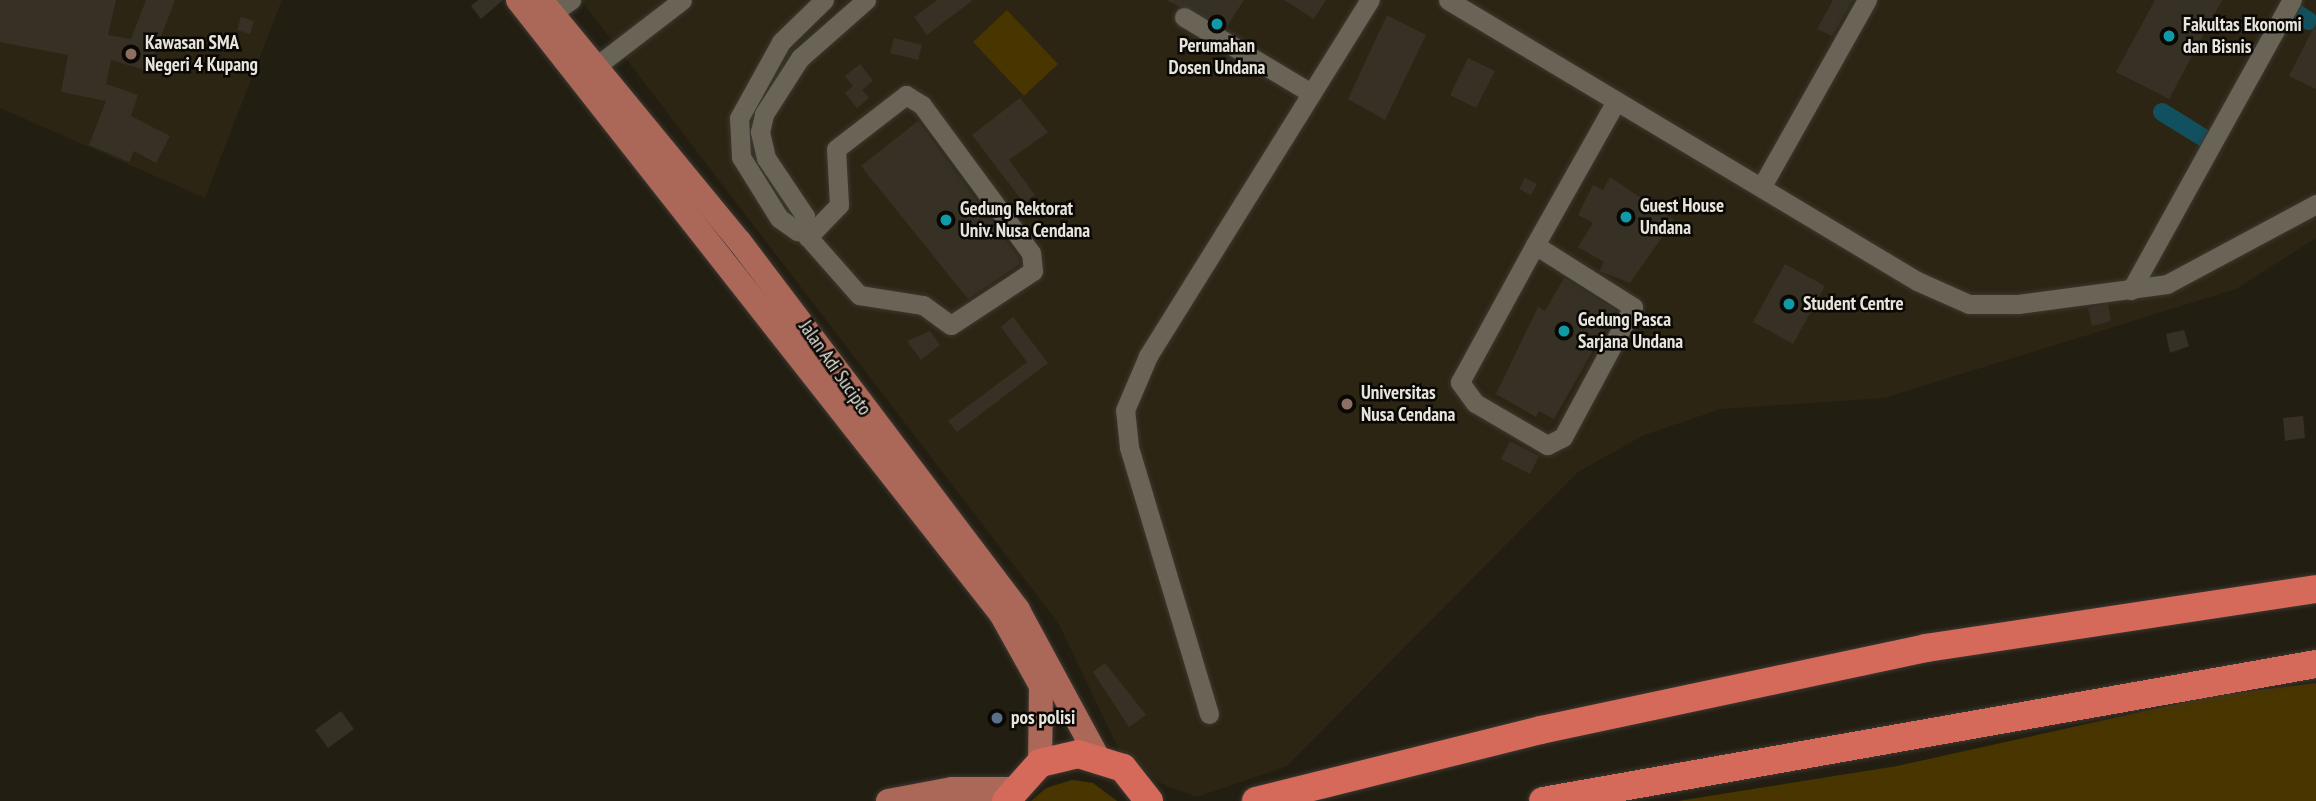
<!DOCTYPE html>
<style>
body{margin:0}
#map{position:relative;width:2316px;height:801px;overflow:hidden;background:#231e12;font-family:"PT Sans Narrow",sans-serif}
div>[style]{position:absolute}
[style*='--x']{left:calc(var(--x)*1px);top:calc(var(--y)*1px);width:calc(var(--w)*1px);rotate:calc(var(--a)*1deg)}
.built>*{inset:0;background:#2d2513}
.green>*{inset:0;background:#493500}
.canal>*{height:18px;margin:-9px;padding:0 9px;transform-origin:9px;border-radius:9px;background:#11505e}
.building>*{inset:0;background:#373125}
.roads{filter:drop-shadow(0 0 2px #3c3831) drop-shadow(0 0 2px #3c3831)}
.minor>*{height:19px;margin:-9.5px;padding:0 9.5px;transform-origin:9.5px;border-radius:9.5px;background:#6a6456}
.major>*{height:24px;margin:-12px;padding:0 12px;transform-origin:12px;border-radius:12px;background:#ab6858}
.highway>*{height:28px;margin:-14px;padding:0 14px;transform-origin:14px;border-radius:14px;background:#d66a5a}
.dots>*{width:19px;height:19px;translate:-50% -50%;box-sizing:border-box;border:4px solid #0a0805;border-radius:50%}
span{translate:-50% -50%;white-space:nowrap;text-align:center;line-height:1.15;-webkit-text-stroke:5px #0a0805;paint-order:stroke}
.poi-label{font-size:19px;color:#e7e4dc;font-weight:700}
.left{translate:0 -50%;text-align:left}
.street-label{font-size:19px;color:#e7e4dc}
</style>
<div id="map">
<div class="built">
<div style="clip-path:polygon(0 0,282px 0,205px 198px,0 108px)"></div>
<div style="clip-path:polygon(581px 0,2316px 0,2316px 238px,2236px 289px,1884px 398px,1721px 409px,1644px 435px,1578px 472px,1287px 766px,1197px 797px,1162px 784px,1120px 752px,1059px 624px)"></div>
</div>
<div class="green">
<div style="clip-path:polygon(1007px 10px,1058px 64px,1024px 96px,973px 42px)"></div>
<div style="clip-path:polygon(2316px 683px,2316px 801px,1678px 801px,1897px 766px,2213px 696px)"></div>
<div style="clip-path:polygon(1072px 780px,1093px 783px,1117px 801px,1031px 801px,1046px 788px)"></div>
</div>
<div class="canal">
<div style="--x:2292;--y:0;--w:8;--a:120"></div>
<div style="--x:2288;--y:7;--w:25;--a:34"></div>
<div style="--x:2162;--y:112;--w:59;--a:31.8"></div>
<div style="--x:2212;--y:143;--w:13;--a:-61"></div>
</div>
<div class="building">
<div style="clip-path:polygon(0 0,116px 0,108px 35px,131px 39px,146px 0,175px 0,148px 71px,111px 60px,106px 84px,138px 95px,131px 116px,170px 136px,156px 163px,134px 151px,129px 162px,89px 145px,106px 101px,61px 92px,68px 55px,0 42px)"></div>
<div style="clip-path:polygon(478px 0,503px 0,481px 19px,471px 6px)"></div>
<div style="clip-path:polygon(937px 0,973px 0,927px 35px,914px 17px)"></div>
<div style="clip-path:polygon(1166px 0,1244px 0,1226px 28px)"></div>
<div style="clip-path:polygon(1284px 0,1326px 0,1314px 19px)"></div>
<div style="clip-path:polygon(1833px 0,1853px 0,1832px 36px,1817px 29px)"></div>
<div style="clip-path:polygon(2155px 0,2222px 0,2169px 99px,2116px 72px)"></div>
<div style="clip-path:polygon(1387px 15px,1426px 35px,1385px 120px,1348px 99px)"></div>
<div style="clip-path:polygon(241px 17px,254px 21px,250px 34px,237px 30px)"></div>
<div style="clip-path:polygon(2316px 23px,2316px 89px,2289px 76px)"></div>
<div style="clip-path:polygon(894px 38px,922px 45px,918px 60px,890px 53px)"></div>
<div style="clip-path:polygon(1468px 58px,1495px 71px,1476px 108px,1450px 95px)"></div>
<div style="clip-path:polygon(860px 64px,873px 81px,862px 90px,869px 98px,857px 108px,845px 93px,853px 86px,845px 76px)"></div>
<div style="clip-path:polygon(1020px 98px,1048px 132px,1009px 160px,1035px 195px,1024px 203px,972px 135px)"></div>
<div style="clip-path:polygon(918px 121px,1019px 258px,1020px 264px,968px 299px,861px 166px)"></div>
<div style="clip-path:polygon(1610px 177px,1674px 220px,1630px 283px,1599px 271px,1604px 262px,1578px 247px,1593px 223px,1578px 215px,1593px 185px,1603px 190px)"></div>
<div style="clip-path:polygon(1525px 178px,1537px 184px,1531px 195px,1519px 189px)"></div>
<div style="clip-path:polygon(1785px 264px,1825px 286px,1793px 344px,1753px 322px)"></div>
<div style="clip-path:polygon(1564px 278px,1616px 310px,1554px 419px,1539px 411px,1536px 417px,1496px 394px,1538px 307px,1545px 311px)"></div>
<div style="clip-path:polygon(2108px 304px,2111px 321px,2092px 326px,2088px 308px)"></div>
<div style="clip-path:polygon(1013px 317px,1048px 363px,957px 432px,948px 421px,1027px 362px,1001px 327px)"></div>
<div style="clip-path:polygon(2184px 330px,2189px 346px,2170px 353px,2166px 334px)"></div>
<div style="clip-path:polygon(930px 331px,940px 345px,921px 360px,907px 341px)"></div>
<div style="clip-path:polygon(2303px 416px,2305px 438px,2285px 441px,2283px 418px)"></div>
<div style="clip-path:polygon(1510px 441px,1539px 456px,1530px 474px,1501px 459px)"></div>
<div style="clip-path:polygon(1105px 663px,1146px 715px,1129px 727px,1093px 672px)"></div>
<div style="clip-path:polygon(341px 711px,354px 729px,328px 748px,315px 730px)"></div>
</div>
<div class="roads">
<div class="minor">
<div style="--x:824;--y:0;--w:60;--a:135.7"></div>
<div style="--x:781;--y:42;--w:87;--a:118.9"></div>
<div style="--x:739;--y:118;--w:39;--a:87"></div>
<div style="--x:741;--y:157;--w:72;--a:58.1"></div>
<div style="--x:779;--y:218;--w:22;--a:36"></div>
<div style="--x:797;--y:231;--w:8;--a:7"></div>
<div style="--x:805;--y:232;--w:16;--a:-90"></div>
<div style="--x:805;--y:216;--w:70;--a:-123.9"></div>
<div style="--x:766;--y:158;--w:27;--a:-103"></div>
<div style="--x:760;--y:132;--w:18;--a:-77"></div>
<div style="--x:764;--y:114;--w:67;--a:-57.3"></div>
<div style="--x:800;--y:58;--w:88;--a:-41.3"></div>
<div style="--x:1448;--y:0;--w:547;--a:30.93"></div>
<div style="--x:1917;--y:281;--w:57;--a:23.9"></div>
<div style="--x:1969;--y:304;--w:49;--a:0"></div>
<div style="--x:2018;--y:304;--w:150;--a:-7.6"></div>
<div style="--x:2167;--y:284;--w:169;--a:-28.2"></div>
<div style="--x:1184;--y:17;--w:148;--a:30.9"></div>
<div style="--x:541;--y:21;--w:37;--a:-35"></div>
<div style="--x:586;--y:74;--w:121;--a:-37.6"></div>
<div style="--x:1762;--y:186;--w:214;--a:-60.6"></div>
<div style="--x:805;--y:232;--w:6;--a:59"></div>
<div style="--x:808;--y:237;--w:77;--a:48.7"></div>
<div style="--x:859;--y:295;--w:65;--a:8.9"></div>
<div style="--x:923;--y:305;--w:34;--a:36"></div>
<div style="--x:951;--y:325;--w:98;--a:-33.4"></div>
<div style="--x:1033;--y:271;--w:18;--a:-96"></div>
<div style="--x:1031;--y:253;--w:184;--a:-126.4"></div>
<div style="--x:922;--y:105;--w:19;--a:-148"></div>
<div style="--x:906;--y:95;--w:88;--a:142.4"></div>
<div style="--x:836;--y:149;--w:56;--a:86.9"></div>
<div style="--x:839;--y:205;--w:45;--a:134.1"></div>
<div style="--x:1535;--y:245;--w:116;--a:32.3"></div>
<div style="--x:1633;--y:307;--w:148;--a:118.3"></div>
<div style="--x:1563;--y:437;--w:18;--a:153"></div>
<div style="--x:1547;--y:445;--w:83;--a:-149.7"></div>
<div style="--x:1475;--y:403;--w:26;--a:-126"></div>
<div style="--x:1460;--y:382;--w:156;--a:-61.3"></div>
<div style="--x:1535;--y:245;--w:165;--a:-60.6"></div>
<div style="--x:2131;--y:290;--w:332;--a:-61"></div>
<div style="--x:1209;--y:714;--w:279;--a:-106.7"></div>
<div style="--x:1129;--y:447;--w:37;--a:-96"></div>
<div style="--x:1125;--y:410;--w:59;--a:-66.9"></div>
<div style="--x:1148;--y:356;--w:420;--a:-58.1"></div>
</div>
<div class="major">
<div style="--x:518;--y:0;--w:781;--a:51.81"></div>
<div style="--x:1001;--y:614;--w:82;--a:60.9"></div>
<div style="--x:1041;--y:686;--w:77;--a:90.7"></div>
<div style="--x:541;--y:0;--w:313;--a:50.6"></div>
<div style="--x:740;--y:242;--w:461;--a:52.9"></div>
<div style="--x:1018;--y:610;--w:166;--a:61.6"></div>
<div style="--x:888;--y:801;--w:65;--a:-10.6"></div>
<div style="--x:952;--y:789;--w:59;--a:0"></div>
</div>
<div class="highway">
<div style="--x:1006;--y:801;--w:51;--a:-48.2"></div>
<div style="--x:1040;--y:763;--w:39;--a:-13"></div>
<div style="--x:1078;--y:754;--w:47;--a:17.3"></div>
<div style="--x:1123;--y:768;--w:42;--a:51.8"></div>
<div style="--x:1256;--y:801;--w:294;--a:-14"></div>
<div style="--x:1541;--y:730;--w:394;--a:-12"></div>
<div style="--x:1926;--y:648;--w:394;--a:-8.6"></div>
<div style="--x:1543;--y:801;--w:785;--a:-10.05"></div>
</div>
</div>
<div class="dots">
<div style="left:1217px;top:24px;background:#0f9aa8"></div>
<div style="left:2169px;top:36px;background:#0f9aa8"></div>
<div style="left:131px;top:54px;background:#8d6e63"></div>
<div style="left:1626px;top:217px;background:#0f9aa8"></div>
<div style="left:946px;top:220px;background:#0f9aa8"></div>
<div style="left:1789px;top:304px;background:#0f9aa8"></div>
<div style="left:1564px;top:331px;background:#0f9aa8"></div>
<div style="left:1347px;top:404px;background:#8d6e63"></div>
<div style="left:997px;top:718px;background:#5c6f8a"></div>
</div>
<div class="poi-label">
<span class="left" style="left:2183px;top:36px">Fakultas Ekonomi<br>dan Bisnis</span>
<span class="left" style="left:145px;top:54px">Kawasan SMA<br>Negeri 4 Kupang</span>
<span style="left:1217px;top:57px">Perumahan<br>Dosen Undana</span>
<span class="left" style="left:1640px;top:217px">Guest House<br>Undana</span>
<span class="left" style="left:960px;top:220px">Gedung Rektorat<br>Univ. Nusa Cendana</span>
<span class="left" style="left:1803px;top:304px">Student Centre</span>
<span class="left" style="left:1578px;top:331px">Gedung Pasca<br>Sarjana Undana</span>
<span class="left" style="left:1361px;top:404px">Universitas<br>Nusa Cendana</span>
<span class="left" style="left:1011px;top:718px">pos polisi</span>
</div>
<div class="street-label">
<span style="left:835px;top:368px;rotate:55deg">Jalan Adi Sucipto</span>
</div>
</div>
